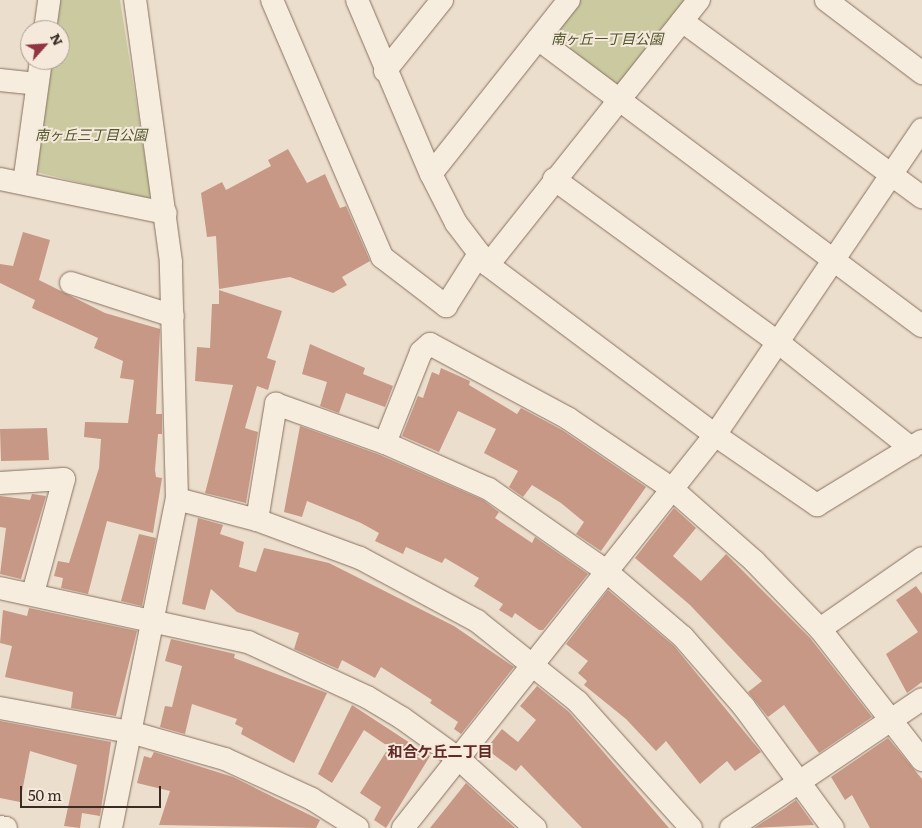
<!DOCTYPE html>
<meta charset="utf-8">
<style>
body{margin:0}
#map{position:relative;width:922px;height:828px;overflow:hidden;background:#ecdecc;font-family:Literata,"Noto Sans JP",serif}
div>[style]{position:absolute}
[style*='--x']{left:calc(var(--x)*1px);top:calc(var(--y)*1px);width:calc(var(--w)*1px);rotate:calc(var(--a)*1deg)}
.green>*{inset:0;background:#cac9a0}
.building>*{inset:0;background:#c79885}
.roads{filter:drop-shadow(0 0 1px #887161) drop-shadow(0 0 1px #887161)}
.minor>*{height:22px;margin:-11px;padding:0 11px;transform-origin:11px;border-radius:11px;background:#f7eddf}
span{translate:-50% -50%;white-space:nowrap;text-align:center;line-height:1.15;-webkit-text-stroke:4px #f4e9db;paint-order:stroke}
.park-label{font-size:14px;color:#50552b;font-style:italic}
.neighbourhood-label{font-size:15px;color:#632a25;font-weight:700}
.north{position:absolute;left:20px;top:20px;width:50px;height:50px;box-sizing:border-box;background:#f4e9db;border:1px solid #aa9d91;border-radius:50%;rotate:64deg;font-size:14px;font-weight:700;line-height:20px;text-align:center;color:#3a2b23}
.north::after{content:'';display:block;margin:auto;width:18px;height:22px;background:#923542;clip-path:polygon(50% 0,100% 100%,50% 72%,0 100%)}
.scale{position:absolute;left:20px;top:786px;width:141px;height:22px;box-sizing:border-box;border:2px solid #3a2b23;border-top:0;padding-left:6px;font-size:15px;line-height:18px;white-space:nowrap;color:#3a2b23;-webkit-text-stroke:4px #f4e9db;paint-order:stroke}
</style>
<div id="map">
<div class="green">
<div style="clip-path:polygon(59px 0,120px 0,151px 195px,147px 199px,36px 172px,51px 60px,60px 60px,60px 30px,55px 30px)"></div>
<div style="clip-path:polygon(577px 0,688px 0,619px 87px,550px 34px)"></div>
</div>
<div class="building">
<div style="clip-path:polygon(288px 149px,307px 183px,325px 174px,340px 208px,346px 206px,370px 261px,342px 277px,347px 285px,333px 293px,290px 277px,219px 289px,216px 236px,207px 237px,201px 193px,222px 182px,226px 190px,271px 166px,268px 160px)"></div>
<div style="clip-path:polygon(23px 232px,50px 240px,39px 280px,105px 313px,160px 329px,156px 414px,162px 414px,162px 434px,158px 434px,155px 470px,156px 477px,162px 478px,153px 533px,107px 521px,88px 594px,61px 588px,63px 578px,54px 576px,58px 561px,69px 563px,99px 468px,101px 439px,84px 437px,85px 422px,128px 423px,134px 380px,120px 378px,123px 361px,94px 348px,98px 338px,32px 308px,35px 300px,0 283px,0 264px,13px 266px)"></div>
<div style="clip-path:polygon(219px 290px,282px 311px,267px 358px,276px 361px,268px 390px,257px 386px,245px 428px,258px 432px,246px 503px,205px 493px,233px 385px,195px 381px,197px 347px,210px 348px,212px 304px,219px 304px)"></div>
<div style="clip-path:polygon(310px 344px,365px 368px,363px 374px,393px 386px,385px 407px,346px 393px,339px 413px,320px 406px,327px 382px,302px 374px)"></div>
<div style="clip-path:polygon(441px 368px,470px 381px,469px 385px,517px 414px,521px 408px,562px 430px,646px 487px,601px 551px,576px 534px,584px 522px,561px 503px,532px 485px,523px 497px,509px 487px,518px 471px,484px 453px,496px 429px,458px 411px,439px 452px,402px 436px,418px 396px,423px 398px,432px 372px,439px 375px)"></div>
<div style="clip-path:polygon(300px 426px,380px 455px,483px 500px,499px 512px,495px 518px,532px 543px,535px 537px,588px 574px,543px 630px,539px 630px,515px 613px,512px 618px,499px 610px,503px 604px,474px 586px,479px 578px,445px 558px,442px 563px,406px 547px,403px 554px,375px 541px,379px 533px,361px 523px,307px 501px,302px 517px,284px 512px)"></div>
<div style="clip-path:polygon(47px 428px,49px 460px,1px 461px,0 429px)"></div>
<div style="clip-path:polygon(32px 494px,46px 496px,21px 579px,0 574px,6px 528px,0 527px,0 496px,30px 500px)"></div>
<div style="clip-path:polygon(674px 508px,696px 528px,673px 556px,701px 581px,726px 554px,810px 638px,872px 717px,819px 753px,784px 705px,768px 717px,748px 692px,762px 681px,690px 605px,635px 558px)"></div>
<div style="clip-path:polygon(198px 518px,223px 525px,220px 534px,244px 542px,239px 567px,256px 572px,264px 548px,329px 563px,454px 626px,514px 667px,461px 734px,454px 729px,458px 722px,430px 703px,432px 700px,381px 667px,375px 678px,342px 660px,338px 669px,294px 649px,299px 633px,237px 612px,211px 589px,205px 610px,182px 604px)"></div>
<div style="clip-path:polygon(139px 534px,156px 538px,142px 606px,121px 601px)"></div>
<div style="clip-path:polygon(916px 586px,922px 594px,922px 682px,907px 693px,886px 654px,918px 632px,896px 600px)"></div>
<div style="clip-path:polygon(608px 590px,674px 646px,761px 752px,735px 771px,727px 761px,700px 784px,666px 741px,656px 751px,626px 719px,584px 685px,587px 681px,578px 673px,588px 661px,566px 644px)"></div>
<div style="clip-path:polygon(29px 608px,137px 631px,116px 716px,71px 708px,73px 692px,5px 677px,12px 646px,0 643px,3px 610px,27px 616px)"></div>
<div style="clip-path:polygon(171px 639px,235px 654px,234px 658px,327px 693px,294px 763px,241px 734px,243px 728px,235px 724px,237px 719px,192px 704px,185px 734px,160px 727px,165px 706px,172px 707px,182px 666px,165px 661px)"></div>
<div style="clip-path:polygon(537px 686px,569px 712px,669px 828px,582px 828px,521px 765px,516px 771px,486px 749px,502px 729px,518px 742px,536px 720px,520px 706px)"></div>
<div style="clip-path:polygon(352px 705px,430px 756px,386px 828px,374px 820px,381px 807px,360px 793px,389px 747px,364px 730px,332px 783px,318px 774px)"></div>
<div style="clip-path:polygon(0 721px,111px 742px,100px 816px,82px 813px,80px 828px,64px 826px,77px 765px,30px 751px,20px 802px,0 798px)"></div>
<div style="clip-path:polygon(888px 738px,922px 779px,922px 828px,870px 828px,852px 795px,845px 800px,831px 777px)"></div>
<div style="clip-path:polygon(154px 752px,233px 777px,320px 820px,316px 828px,159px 825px,170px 791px,137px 783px,144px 756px,151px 758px)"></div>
<div style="clip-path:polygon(466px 783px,515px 828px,430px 828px)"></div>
<div style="clip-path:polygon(796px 800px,814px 825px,754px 828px,785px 808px)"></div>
</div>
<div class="roads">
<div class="minor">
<div style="--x:272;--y:0;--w:280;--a:66.8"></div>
<div style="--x:382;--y:257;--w:81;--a:37.4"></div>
<div style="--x:446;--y:306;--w:62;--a:-57.6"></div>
<div style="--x:357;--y:0;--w:189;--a:67"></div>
<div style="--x:431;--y:174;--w:55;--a:63"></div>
<div style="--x:456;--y:223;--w:53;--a:52.7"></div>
<div style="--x:488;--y:265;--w:284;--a:36.8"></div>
<div style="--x:715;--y:435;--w:124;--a:34.5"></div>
<div style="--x:817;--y:505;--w:123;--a:-31.4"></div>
<div style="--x:826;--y:0;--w:121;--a:37.2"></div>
<div style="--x:682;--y:21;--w:298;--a:36.3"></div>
<div style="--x:45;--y:30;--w:30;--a:-82"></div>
<div style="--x:538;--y:39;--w:479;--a:36.8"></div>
<div style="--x:385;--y:71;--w:91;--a:-51.2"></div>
<div style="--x:0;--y:80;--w:37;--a:6"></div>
<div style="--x:431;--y:174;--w:222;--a:-51.6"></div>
<div style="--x:0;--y:179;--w:169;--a:11.6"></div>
<div style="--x:554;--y:179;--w:278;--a:36.1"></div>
<div style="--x:779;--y:343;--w:169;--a:38.5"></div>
<div style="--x:24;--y:183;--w:124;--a:-82.1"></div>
<div style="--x:488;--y:265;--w:339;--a:-51.5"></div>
<div style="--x:71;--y:283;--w:107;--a:17.9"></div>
<div style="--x:385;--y:443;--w:98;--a:-68.4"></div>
<div style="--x:421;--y:352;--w:12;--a:-42"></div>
<div style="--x:430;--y:344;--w:158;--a:28.3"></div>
<div style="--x:569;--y:419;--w:123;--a:34.1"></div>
<div style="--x:671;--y:488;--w:111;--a:41.3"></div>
<div style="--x:754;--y:561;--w:95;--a:45.9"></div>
<div style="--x:820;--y:629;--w:166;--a:52.1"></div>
<div style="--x:0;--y:483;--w:64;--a:-3.6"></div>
<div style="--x:64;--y:479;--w:118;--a:105.2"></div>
<div style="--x:177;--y:499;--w:83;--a:14.7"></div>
<div style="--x:257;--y:520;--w:110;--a:20.3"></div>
<div style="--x:360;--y:558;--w:133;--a:28.3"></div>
<div style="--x:477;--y:621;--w:129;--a:38.7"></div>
<div style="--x:578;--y:702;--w:169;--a:48.1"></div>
<div style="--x:257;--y:520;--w:118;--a:-80.7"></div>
<div style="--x:276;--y:404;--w:116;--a:19.7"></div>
<div style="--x:385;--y:443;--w:114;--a:23.9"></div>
<div style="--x:489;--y:489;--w:143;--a:35"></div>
<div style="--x:606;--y:571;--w:101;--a:40.6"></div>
<div style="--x:683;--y:637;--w:93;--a:48.9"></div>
<div style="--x:744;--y:707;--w:150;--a:53.7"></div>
<div style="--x:0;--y:588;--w:254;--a:12.3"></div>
<div style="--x:248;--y:642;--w:131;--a:24.8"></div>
<div style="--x:367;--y:697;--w:41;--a:31"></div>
<div style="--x:402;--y:718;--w:70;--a:35.7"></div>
<div style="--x:459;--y:759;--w:103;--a:42.2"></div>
<div style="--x:820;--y:629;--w:124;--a:-34.8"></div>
<div style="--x:0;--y:708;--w:132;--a:10.5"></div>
<div style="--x:130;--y:732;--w:99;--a:15.9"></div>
<div style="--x:225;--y:759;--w:96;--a:24.7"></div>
<div style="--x:312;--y:799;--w:54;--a:32.2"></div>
<div style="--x:0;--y:827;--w:6;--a:9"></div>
<div style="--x:111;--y:828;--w:336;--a:-78.7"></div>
<div style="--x:177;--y:499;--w:237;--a:-91.5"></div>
<div style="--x:171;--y:262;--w:264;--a:-97.8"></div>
<div style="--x:403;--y:828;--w:502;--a:-51.55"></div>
<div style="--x:715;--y:435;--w:369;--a:-55.9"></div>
<div style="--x:731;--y:828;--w:230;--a:-34"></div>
</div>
</div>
<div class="park-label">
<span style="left:607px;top:38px">南ヶ丘一丁目公園</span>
<span style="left:91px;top:134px">南ヶ丘三丁目公園</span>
</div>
<div class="neighbourhood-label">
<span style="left:440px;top:751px">和合ケ丘二丁目</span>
</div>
<div class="north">N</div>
<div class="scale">50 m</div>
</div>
